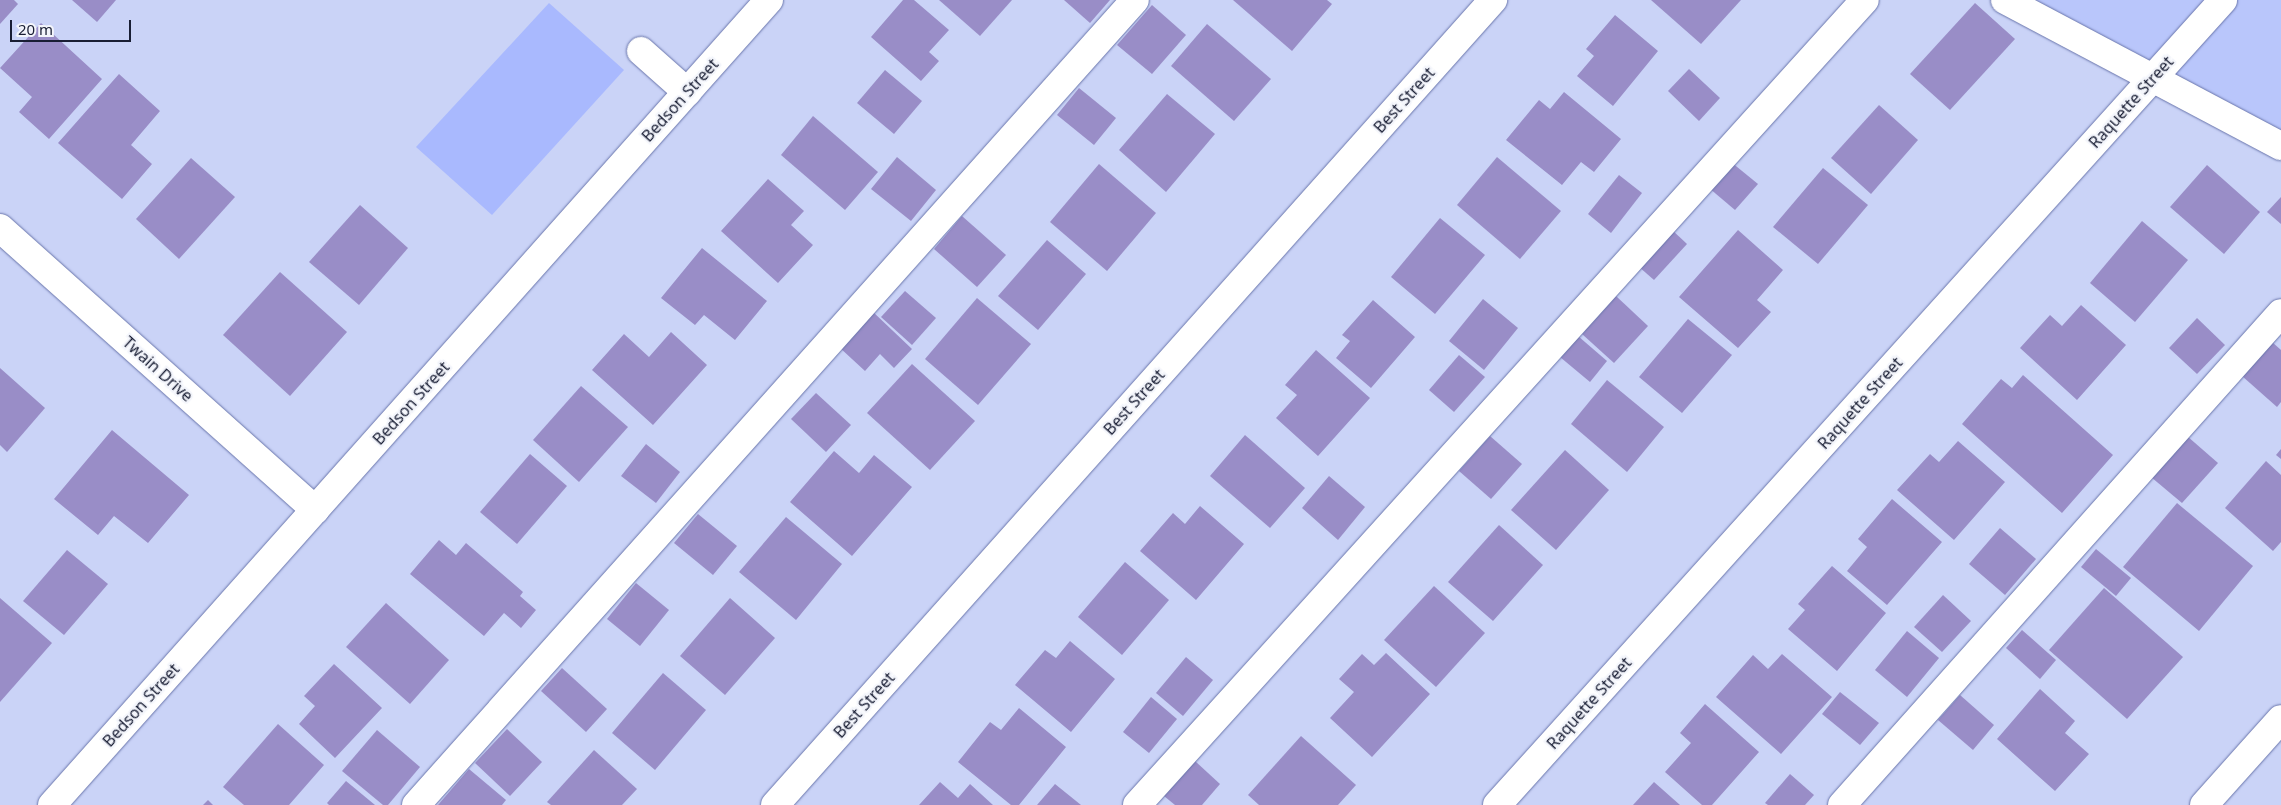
<!DOCTYPE html>
<style>
body{margin:0}
#map{position:relative;width:2281px;height:805px;overflow:hidden;background:#cad3f7;font-family:"Noto Sans",sans-serif}
div>[style]{position:absolute}
[style*='--x']{left:calc(var(--x)*1px);top:calc(var(--y)*1px);width:calc(var(--w)*1px);rotate:calc(var(--a)*1deg)}
.built>*{inset:0;background:#b9c6fb}
.green>*{inset:0;background:#a9b9fe}
.building>*{inset:0;background:#998dc7}
.roads{filter:drop-shadow(0 0 1px #6975ab) drop-shadow(0 0 1px #6975ab)}
.minor>*{height:28px;margin:-14px;padding:0 14px;transform-origin:14px;border-radius:14px;background:#fff}
span{translate:-50% -50%;white-space:nowrap;text-align:center;line-height:1.15;-webkit-text-stroke:4.5px #f3f5fb;paint-order:stroke}
.street-label{font-size:16px;color:#191e34}
.scale{position:absolute;left:10px;top:20px;width:121px;height:22px;box-sizing:border-box;border:2px solid #191e34;border-top:0;padding-left:6px;font-size:15px;line-height:18px;white-space:nowrap;color:#191e34;-webkit-text-stroke:4px #f3f5fb;paint-order:stroke}
</style>
<div id="map">
<div class="built">
<div style="clip-path:polygon(2005px 0,2281px 0,2281px 146px)"></div>
</div>
<div class="green">
<div style="clip-path:polygon(549px 3px,624px 70px,492px 215px,416px 147px)"></div>
</div>
<div class="building">
<div style="clip-path:polygon(0 0,14px 0,18px 4px,0 24px)"></div>
<div style="clip-path:polygon(72px 0,116px 0,97px 22px)"></div>
<div style="clip-path:polygon(903px 0,914px 0,949px 30px,929px 52px,939px 61px,921px 81px,871px 37px)"></div>
<div style="clip-path:polygon(939px 0,1012px 0,980px 36px)"></div>
<div style="clip-path:polygon(1064px 0,1110px 0,1090px 23px)"></div>
<div style="clip-path:polygon(1233px 0,1327px 0,1332px 4px,1292px 51px)"></div>
<div style="clip-path:polygon(1651px 0,1741px 0,1701px 44px)"></div>
<div style="clip-path:polygon(1975px 3px,2015px 39px,1950px 110px,1910px 74px)"></div>
<div style="clip-path:polygon(1152px 5px,1186px 35px,1152px 74px,1117px 45px)"></div>
<div style="clip-path:polygon(1615px 15px,1658px 51px,1613px 106px,1577px 76px,1594px 56px,1586px 49px)"></div>
<div style="clip-path:polygon(41px 23px,102px 79px,49px 139px,19px 112px,32px 97px,0 68px)"></div>
<div style="clip-path:polygon(1207px 24px,1271px 79px,1234px 121px,1171px 66px)"></div>
<div style="clip-path:polygon(1689px 69px,1720px 98px,1699px 121px,1668px 91px)"></div>
<div style="clip-path:polygon(885px 70px,922px 101px,894px 134px,857px 103px)"></div>
<div style="clip-path:polygon(119px 74px,160px 111px,131px 145px,152px 164px,122px 199px,58px 143px)"></div>
<div style="clip-path:polygon(1079px 88px,1116px 118px,1094px 145px,1057px 115px)"></div>
<div style="clip-path:polygon(1564px 92px,1621px 139px,1594px 172px,1581px 162px,1562px 185px,1506px 140px,1539px 100px,1550px 109px)"></div>
<div style="clip-path:polygon(1167px 94px,1215px 134px,1166px 192px,1119px 150px)"></div>
<div style="clip-path:polygon(1879px 105px,1918px 140px,1871px 194px,1831px 158px)"></div>
<div style="clip-path:polygon(813px 116px,878px 172px,845px 210px,781px 155px)"></div>
<div style="clip-path:polygon(897px 157px,936px 190px,911px 221px,871px 189px)"></div>
<div style="clip-path:polygon(1497px 157px,1561px 211px,1520px 259px,1457px 205px)"></div>
<div style="clip-path:polygon(191px 158px,235px 197px,179px 259px,136px 219px)"></div>
<div style="clip-path:polygon(1731px 162px,1758px 184px,1735px 210px,1709px 188px)"></div>
<div style="clip-path:polygon(1099px 164px,1156px 213px,1107px 271px,1050px 222px)"></div>
<div style="clip-path:polygon(2207px 165px,2260px 212px,2224px 254px,2170px 207px)"></div>
<div style="clip-path:polygon(1823px 168px,1868px 205px,1818px 264px,1773px 227px)"></div>
<div style="clip-path:polygon(1619px 175px,1642px 193px,1611px 233px,1588px 214px)"></div>
<div style="clip-path:polygon(768px 179px,804px 211px,791px 225px,813px 245px,778px 283px,721px 231px)"></div>
<div style="clip-path:polygon(2281px 197px,2281px 224px,2267px 212px)"></div>
<div style="clip-path:polygon(360px 205px,408px 248px,359px 305px,309px 262px)"></div>
<div style="clip-path:polygon(962px 216px,1006px 255px,977px 287px,934px 249px)"></div>
<div style="clip-path:polygon(1440px 218px,1485px 255px,1435px 314px,1391px 277px)"></div>
<div style="clip-path:polygon(2142px 221px,2188px 260px,2135px 322px,2090px 283px)"></div>
<div style="clip-path:polygon(1671px 229px,1687px 244px,1654px 280px,1638px 266px)"></div>
<div style="clip-path:polygon(1738px 230px,1783px 270px,1757px 300px,1771px 312px,1738px 348px,1679px 297px)"></div>
<div style="clip-path:polygon(1047px 240px,1086px 274px,1038px 330px,998px 296px)"></div>
<div style="clip-path:polygon(702px 248px,767px 301px,735px 340px,704px 315px,695px 325px,661px 298px)"></div>
<div style="clip-path:polygon(280px 272px,347px 332px,290px 396px,223px 335px)"></div>
<div style="clip-path:polygon(905px 291px,936px 318px,912px 345px,881px 317px)"></div>
<div style="clip-path:polygon(1616px 296px,1648px 326px,1614px 363px,1582px 334px)"></div>
<div style="clip-path:polygon(977px 298px,1031px 344px,978px 405px,925px 359px)"></div>
<div style="clip-path:polygon(1483px 299px,1518px 328px,1484px 370px,1449px 341px)"></div>
<div style="clip-path:polygon(1373px 300px,1415px 337px,1371px 388px,1336px 358px,1350px 341px,1342px 335px)"></div>
<div style="clip-path:polygon(2081px 305px,2126px 345px,2077px 400px,2020px 348px,2050px 315px,2062px 326px)"></div>
<div style="clip-path:polygon(872px 311px,912px 349px,894px 368px,880px 354px,865px 371px,839px 347px)"></div>
<div style="clip-path:polygon(2197px 318px,2225px 345px,2197px 374px,2169px 348px)"></div>
<div style="clip-path:polygon(1688px 319px,1732px 355px,1682px 413px,1639px 377px)"></div>
<div style="clip-path:polygon(671px 332px,707px 365px,653px 425px,592px 370px,624px 334px,649px 357px)"></div>
<div style="clip-path:polygon(1578px 336px,1607px 361px,1590px 382px,1560px 357px)"></div>
<div style="clip-path:polygon(2272px 342px,2281px 350px,2281px 402px,2277px 407px,2242px 376px)"></div>
<div style="clip-path:polygon(1316px 350px,1370px 398px,1318px 456px,1276px 418px,1297px 395px,1285px 385px)"></div>
<div style="clip-path:polygon(1459px 355px,1485px 377px,1454px 412px,1429px 390px)"></div>
<div style="clip-path:polygon(912px 364px,975px 421px,930px 470px,867px 413px)"></div>
<div style="clip-path:polygon(0 368px,45px 408px,7px 452px,0 445px)"></div>
<div style="clip-path:polygon(2023px 375px,2113px 455px,2062px 513px,1962px 424px,2001px 379px,2012px 388px)"></div>
<div style="clip-path:polygon(1607px 380px,1664px 427px,1627px 472px,1571px 424px)"></div>
<div style="clip-path:polygon(581px 386px,628px 427px,579px 482px,533px 440px)"></div>
<div style="clip-path:polygon(816px 393px,851px 425px,826px 452px,791px 419px)"></div>
<div style="clip-path:polygon(112px 430px,189px 495px,148px 543px,114px 516px,98px 535px,54px 499px)"></div>
<div style="clip-path:polygon(1245px 435px,1305px 488px,1270px 528px,1210px 476px)"></div>
<div style="clip-path:polygon(1490px 436px,1522px 464px,1491px 499px,1459px 471px)"></div>
<div style="clip-path:polygon(2187px 436px,2218px 463px,2182px 503px,2151px 477px)"></div>
<div style="clip-path:polygon(1958px 441px,2005px 482px,1954px 540px,1897px 490px,1930px 454px,1939px 462px)"></div>
<div style="clip-path:polygon(646px 444px,680px 472px,656px 503px,621px 476px)"></div>
<div style="clip-path:polygon(2281px 449px,2281px 459px,2276px 455px)"></div>
<div style="clip-path:polygon(1565px 450px,1609px 490px,1556px 550px,1511px 510px)"></div>
<div style="clip-path:polygon(834px 451px,859px 473px,874px 455px,912px 487px,852px 556px,790px 502px)"></div>
<div style="clip-path:polygon(530px 454px,567px 486px,517px 544px,480px 512px)"></div>
<div style="clip-path:polygon(2266px 461px,2281px 475px,2281px 542px,2273px 551px,2225px 508px)"></div>
<div style="clip-path:polygon(1329px 476px,1365px 507px,1338px 540px,1302px 508px)"></div>
<div style="clip-path:polygon(1892px 499px,1942px 542px,1887px 605px,1847px 571px,1867px 547px,1858px 539px)"></div>
<div style="clip-path:polygon(2177px 503px,2253px 566px,2199px 631px,2123px 567px)"></div>
<div style="clip-path:polygon(1200px 506px,1244px 544px,1196px 600px,1140px 551px,1173px 513px,1185px 524px)"></div>
<div style="clip-path:polygon(698px 514px,737px 546px,713px 575px,674px 543px)"></div>
<div style="clip-path:polygon(786px 517px,842px 564px,796px 620px,739px 572px)"></div>
<div style="clip-path:polygon(1499px 525px,1543px 565px,1493px 621px,1448px 582px)"></div>
<div style="clip-path:polygon(2000px 528px,2036px 559px,2005px 595px,1969px 564px)"></div>
<div style="clip-path:polygon(439px 540px,456px 555px,466px 543px,523px 592px,520px 596px,536px 610px,521px 628px,504px 613px,484px 636px,410px 574px)"></div>
<div style="clip-path:polygon(2096px 549px,2131px 578px,2116px 596px,2081px 567px)"></div>
<div style="clip-path:polygon(67px 550px,108px 584px,64px 635px,23px 601px)"></div>
<div style="clip-path:polygon(1125px 562px,1169px 600px,1122px 655px,1078px 617px)"></div>
<div style="clip-path:polygon(1832px 566px,1886px 613px,1837px 671px,1788px 629px,1805px 610px,1798px 604px)"></div>
<div style="clip-path:polygon(636px 583px,669px 610px,640px 646px,607px 619px)"></div>
<div style="clip-path:polygon(1434px 586px,1485px 633px,1436px 687px,1384px 640px)"></div>
<div style="clip-path:polygon(2104px 588px,2183px 657px,2127px 719px,2049px 650px)"></div>
<div style="clip-path:polygon(1943px 595px,1971px 621px,1942px 652px,1914px 627px)"></div>
<div style="clip-path:polygon(0 598px,52px 643px,0 702px)"></div>
<div style="clip-path:polygon(730px 598px,775px 638px,725px 695px,680px 656px)"></div>
<div style="clip-path:polygon(386px 603px,449px 660px,410px 704px,346px 647px)"></div>
<div style="clip-path:polygon(2022px 630px,2056px 660px,2040px 679px,2006px 648px)"></div>
<div style="clip-path:polygon(1907px 631px,1939px 658px,1907px 697px,1875px 670px)"></div>
<div style="clip-path:polygon(1070px 641px,1115px 679px,1071px 732px,1015px 685px,1045px 650px,1056px 658px)"></div>
<div style="clip-path:polygon(1386px 653px,1430px 694px,1372px 757px,1330px 718px,1354px 692px,1339px 679px,1362px 654px,1374px 665px)"></div>
<div style="clip-path:polygon(1782px 654px,1832px 697px,1781px 754px,1716px 697px,1753px 655px,1768px 669px)"></div>
<div style="clip-path:polygon(1186px 657px,1213px 680px,1183px 716px,1156px 693px)"></div>
<div style="clip-path:polygon(334px 664px,382px 708px,335px 758px,299px 724px,315px 706px,304px 696px)"></div>
<div style="clip-path:polygon(562px 668px,607px 709px,586px 732px,541px 691px)"></div>
<div style="clip-path:polygon(663px 673px,706px 710px,655px 770px,612px 733px)"></div>
<div style="clip-path:polygon(2040px 689px,2075px 721px,2065px 733px,2089px 754px,2055px 791px,1997px 739px)"></div>
<div style="clip-path:polygon(1840px 692px,1879px 723px,1860px 745px,1822px 714px)"></div>
<div style="clip-path:polygon(1960px 695px,1994px 725px,1973px 750px,1938px 720px)"></div>
<div style="clip-path:polygon(1151px 697px,1177px 719px,1149px 753px,1123px 732px)"></div>
<div style="clip-path:polygon(1705px 704px,1759px 752px,1712px 805px,1702px 805px,1665px 772px,1691px 743px,1680px 733px)"></div>
<div style="clip-path:polygon(1019px 708px,1066px 747px,1019px 805px,1011px 805px,958px 762px,990px 722px,1001px 730px)"></div>
<div style="clip-path:polygon(278px 724px,324px 765px,289px 805px,244px 805px,223px 787px)"></div>
<div style="clip-path:polygon(507px 729px,542px 762px,510px 796px,475px 763px)"></div>
<div style="clip-path:polygon(377px 730px,420px 767px,388px 805px,383px 805px,342px 771px)"></div>
<div style="clip-path:polygon(1301px 736px,1356px 785px,1338px 805px,1259px 805px,1248px 795px)"></div>
<div style="clip-path:polygon(594px 750px,637px 789px,622px 805px,551px 805px,547px 802px)"></div>
<div style="clip-path:polygon(1195px 761px,1220px 784px,1202px 805px,1175px 805px,1164px 796px)"></div>
<div style="clip-path:polygon(469px 769px,506px 800px,502px 805px,438px 805px)"></div>
<div style="clip-path:polygon(1790px 774px,1814px 795px,1805px 805px,1768px 805px,1765px 803px)"></div>
<div style="clip-path:polygon(346px 781px,375px 805px,329px 805px,327px 803px)"></div>
<div style="clip-path:polygon(940px 782px,958px 798px,970px 784px,993px 805px,919px 805px)"></div>
<div style="clip-path:polygon(1654px 782px,1680px 805px,1633px 805px)"></div>
<div style="clip-path:polygon(1055px 784px,1081px 805px,1037px 805px)"></div>
<div style="clip-path:polygon(208px 800px,213px 805px,203px 805px)"></div>
</div>
<div class="roads">
<div class="minor">
<div style="--x:2005;--y:0;--w:312;--a:27.9"></div>
<div style="--x:641;--y:51;--w:62;--a:41.7"></div>
<div style="--x:0;--y:228;--w:423;--a:41.8"></div>
<div style="--x:52;--y:805;--w:1078;--a:-48.31"></div>
<div style="--x:416;--y:805;--w:1079;--a:-48.23"></div>
<div style="--x:775;--y:805;--w:1079;--a:-48.27"></div>
<div style="--x:1137;--y:805;--w:1085;--a:-47.88"></div>
<div style="--x:1497;--y:805;--w:1084;--a:-47.95"></div>
<div style="--x:1842;--y:805;--w:659;--a:-48.26"></div>
<div style="--x:2204;--y:805;--w:115;--a:-48.2"></div>
</div>
</div>
<div class="street-label">
<span style="left:680px;top:100px;rotate:-48deg">Bedson Street</span>
<span style="left:1404px;top:100px;rotate:-48deg">Best Street</span>
<span style="left:2131px;top:102px;rotate:-48deg">Raquette Street</span>
<span style="left:158px;top:369px;rotate:42deg">Twain Drive</span>
<span style="left:1134px;top:402px;rotate:-48deg">Best Street</span>
<span style="left:411px;top:403px;rotate:-48deg">Bedson Street</span>
<span style="left:1860px;top:403px;rotate:-48deg">Raquette Street</span>
<span style="left:1589px;top:703px;rotate:-48deg">Raquette Street</span>
<span style="left:141px;top:705px;rotate:-48deg">Bedson Street</span>
<span style="left:864px;top:705px;rotate:-48deg">Best Street</span>
</div>
<div class="scale">20 m</div>
</div>
